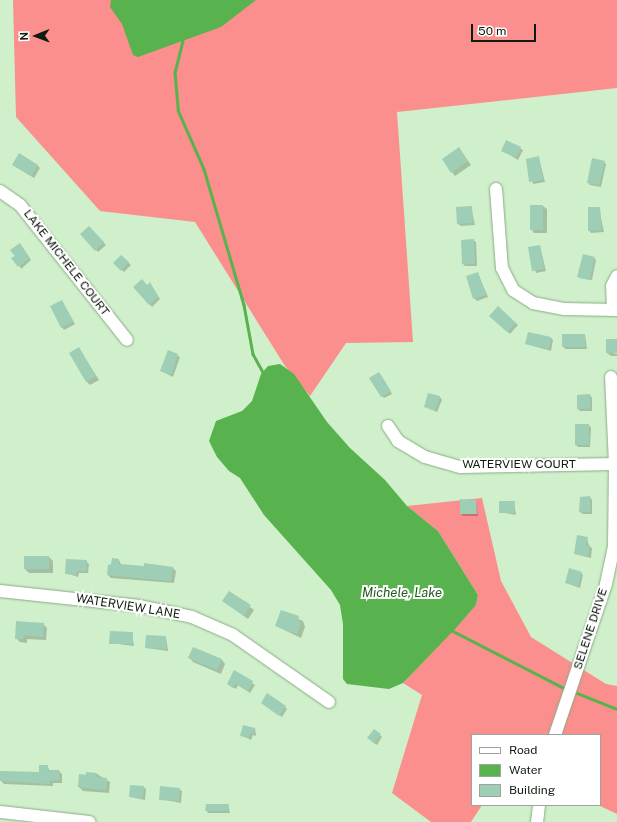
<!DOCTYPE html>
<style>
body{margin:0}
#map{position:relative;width:617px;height:822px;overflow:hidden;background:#cff0ca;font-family:"Public Sans",sans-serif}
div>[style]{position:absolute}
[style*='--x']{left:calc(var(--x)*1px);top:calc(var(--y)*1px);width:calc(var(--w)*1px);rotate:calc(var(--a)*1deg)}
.forest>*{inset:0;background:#fa8f8d}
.water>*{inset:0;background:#58b24e}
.shadow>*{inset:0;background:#0003}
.stream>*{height:2.5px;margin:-1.25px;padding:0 1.25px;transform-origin:1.25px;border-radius:1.25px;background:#58b24e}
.building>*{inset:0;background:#9eceb5}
.roads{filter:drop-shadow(0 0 1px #8bab87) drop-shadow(0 0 1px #8bab87)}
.minor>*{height:12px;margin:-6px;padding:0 6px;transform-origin:6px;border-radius:6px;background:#fff}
span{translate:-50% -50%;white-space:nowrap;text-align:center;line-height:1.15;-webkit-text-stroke:4px #fff;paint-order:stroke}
.street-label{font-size:12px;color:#0f1b0e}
.water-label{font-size:13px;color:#215c1b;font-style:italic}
.legend{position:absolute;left:471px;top:734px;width:130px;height:72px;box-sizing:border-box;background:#fff;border:1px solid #9fa49f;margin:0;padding:5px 7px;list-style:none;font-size:12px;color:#0f1b0e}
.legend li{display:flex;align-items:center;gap:8px;height:20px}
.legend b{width:20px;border:1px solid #9fa49f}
.north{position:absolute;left:16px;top:16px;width:40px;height:40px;-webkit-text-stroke:3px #fff;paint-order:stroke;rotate:269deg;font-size:11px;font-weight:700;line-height:16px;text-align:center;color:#0f1b0e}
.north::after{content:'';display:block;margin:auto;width:14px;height:18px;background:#0f1b0e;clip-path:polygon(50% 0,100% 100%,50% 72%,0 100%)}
.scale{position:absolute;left:471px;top:24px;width:65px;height:18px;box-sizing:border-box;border:2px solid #0f1b0e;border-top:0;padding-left:5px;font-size:12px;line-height:14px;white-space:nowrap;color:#0f1b0e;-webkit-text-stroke:3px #fff;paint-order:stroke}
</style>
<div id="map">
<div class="forest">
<div style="clip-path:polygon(13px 0,617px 0,617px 88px,397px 112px,413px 342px,346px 343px,310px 396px,285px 366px,195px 222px,100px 211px,16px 117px)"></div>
<div style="clip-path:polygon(482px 498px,501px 581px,531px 637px,606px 684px,617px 686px,617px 814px,598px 805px,600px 735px,472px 735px,472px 805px,482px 805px,471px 822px,431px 822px,392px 793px,422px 695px,403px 683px,476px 605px,478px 595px,438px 531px,407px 506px)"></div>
</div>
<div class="water">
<div style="clip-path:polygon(111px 0,256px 0,221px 27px,138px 57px,133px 55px,122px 24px,110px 7px)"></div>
<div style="clip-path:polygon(280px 364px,294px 374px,327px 422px,350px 448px,385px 480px,407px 506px,438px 531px,478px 595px,476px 605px,455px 629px,403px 683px,389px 689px,347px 684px,343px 679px,343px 624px,340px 605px,331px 590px,264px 515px,240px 478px,229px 471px,217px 457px,209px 441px,216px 421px,242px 411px,252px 401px,261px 374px,268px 366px)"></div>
</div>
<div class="shadow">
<div style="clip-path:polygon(507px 141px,523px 150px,518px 160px,502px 150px)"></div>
<div style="clip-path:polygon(459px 148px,471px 165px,455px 176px,452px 172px)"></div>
<div style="clip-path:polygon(539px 158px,545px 182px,533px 184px,527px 159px)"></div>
<div style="clip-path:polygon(604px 162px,606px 164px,601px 187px,590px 185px,588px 182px)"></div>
<div style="clip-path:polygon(37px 165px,40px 168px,34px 178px,16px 167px)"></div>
<div style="clip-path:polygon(543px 206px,547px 209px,547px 233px,534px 233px,531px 229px)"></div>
<div style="clip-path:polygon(471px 207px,475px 225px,461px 226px,458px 224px)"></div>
<div style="clip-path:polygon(599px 208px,604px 232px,591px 233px,589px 230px)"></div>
<div style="clip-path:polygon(89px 227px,106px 245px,98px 252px,81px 234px)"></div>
<div style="clip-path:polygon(473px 240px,476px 242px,477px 266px,465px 266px,463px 264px)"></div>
<div style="clip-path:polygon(540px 246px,546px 271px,536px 273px,529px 248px)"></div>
<div style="clip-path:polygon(22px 247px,31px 260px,21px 269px,16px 256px)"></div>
<div style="clip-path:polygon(121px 256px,131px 265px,124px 272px,114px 263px)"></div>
<div style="clip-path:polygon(594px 258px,596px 260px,592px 280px,579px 278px)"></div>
<div style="clip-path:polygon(478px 274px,488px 297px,477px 301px,474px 298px)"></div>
<div style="clip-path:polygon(150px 283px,160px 299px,152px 307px,135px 287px,148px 286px)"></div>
<div style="clip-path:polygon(62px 301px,75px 324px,64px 330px,62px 327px)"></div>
<div style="clip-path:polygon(498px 308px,518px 325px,510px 334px,490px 316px)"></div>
<div style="clip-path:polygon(585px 335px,587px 349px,565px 349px,563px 346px)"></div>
<div style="clip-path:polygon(551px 338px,553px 340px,551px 351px,526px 344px)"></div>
<div style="clip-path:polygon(617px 340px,617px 352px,609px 352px,617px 354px,617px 356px,611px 356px,607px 353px)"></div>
<div style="clip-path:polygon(79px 349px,99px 380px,90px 385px,86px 381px)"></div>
<div style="clip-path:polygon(168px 351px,180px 357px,173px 377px,161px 371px)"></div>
<div style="clip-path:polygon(381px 375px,392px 394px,384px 398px,382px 396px)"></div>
<div style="clip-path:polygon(590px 395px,592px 398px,592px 411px,580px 411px,578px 409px)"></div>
<div style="clip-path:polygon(440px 397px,442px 400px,437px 412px,425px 407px)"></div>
<div style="clip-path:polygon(588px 425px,591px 427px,590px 447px,578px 447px,576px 445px)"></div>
<div style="clip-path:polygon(590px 497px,592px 500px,592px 514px,583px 514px,580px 512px)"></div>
<div style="clip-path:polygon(476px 501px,478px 516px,463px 516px,461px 514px)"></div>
<div style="clip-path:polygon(514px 502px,516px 515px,500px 512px)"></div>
<div style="clip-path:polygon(587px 538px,589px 546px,592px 548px,591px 558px,575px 554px)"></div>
<div style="clip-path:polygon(49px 557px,53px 561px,53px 573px,29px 573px,25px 569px)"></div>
<div style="clip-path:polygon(119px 560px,122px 566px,145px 568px,145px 564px,173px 568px,176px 571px,174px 583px,111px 578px,108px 575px)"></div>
<div style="clip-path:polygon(86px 561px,89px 564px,88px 573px,79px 573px,78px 577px,66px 573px)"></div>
<div style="clip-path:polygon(581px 573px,583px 575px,580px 588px,566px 583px)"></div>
<div style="clip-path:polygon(230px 592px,254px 610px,248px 619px,223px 601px)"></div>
<div style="clip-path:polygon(281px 611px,303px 621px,305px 627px,301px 638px,276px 626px)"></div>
<div style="clip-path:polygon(43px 624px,47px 628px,46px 640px,27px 639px,27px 643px,20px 642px,16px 638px)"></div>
<div style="clip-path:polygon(132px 633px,134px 646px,110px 643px)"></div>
<div style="clip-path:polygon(166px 637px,168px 651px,146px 648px)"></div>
<div style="clip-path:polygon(193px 649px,222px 660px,225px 664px,221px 674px,193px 662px,190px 658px)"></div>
<div style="clip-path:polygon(235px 672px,255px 685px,250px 693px,238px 685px,236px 689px,230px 686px)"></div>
<div style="clip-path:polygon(264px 705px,285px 707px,287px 709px,282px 717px)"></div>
<div style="clip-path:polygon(255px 728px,256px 736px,253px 735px,251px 740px,241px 735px)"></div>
<div style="clip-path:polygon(380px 735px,382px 737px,377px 745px,371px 741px)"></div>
<div style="clip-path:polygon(47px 766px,50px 771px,59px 771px,62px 774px,62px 783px,53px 783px,53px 786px,4px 784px,1px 781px,1px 772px,40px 773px)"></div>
<div style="clip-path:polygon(97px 774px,110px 782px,109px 793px,83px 791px,79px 787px,80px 775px)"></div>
<div style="clip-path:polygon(143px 787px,146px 789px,145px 800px,131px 797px)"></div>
<div style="clip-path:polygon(179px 789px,182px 791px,181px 803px,160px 799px)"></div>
<div style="clip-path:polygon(228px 805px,230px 813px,208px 813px,206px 810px)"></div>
</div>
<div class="stream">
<div style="--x:183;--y:41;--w:32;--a:104"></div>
<div style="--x:175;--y:72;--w:38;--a:85"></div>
<div style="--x:178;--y:110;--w:64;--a:66.2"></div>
<div style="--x:204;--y:169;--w:142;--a:73.6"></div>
<div style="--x:244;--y:305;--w:50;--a:79.6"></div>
<div style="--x:253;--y:354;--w:21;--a:61"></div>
<div style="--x:453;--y:631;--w:125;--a:27.2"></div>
<div style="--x:577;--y:693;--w:43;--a:21.8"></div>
</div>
<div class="building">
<div style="clip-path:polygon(506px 140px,521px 147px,516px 158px,501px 151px)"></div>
<div style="clip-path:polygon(459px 147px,468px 161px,451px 173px,442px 159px)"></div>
<div style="clip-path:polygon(19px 153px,38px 165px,31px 176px,12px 165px)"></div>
<div style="clip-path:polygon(539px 156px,543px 180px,529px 182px,526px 159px)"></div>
<div style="clip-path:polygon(592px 158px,605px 161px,599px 185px,587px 183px)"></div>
<div style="clip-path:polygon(530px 205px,543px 205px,543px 230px,530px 230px)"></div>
<div style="clip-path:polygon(472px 206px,473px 223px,457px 224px,456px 207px)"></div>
<div style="clip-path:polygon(588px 207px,600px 207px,602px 230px,588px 231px)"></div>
<div style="clip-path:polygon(89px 226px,104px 242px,95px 251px,80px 234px)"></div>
<div style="clip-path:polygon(474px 239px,475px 264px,462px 264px,461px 240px)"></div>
<div style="clip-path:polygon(20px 243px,30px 258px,18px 267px,11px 258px,15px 256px,10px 250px)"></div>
<div style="clip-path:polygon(540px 245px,544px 269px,532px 271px,528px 247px)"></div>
<div style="clip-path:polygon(583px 254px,595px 257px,589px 280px,577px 277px)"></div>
<div style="clip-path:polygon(121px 255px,129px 262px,121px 271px,113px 263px)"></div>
<div style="clip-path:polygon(478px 272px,486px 295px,473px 299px,466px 276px)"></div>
<div style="clip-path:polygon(142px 279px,147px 285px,150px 282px,158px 297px,149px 305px,133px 287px)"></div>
<div style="clip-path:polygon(62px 300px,73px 321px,61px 328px,50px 306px)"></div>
<div style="clip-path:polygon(498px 306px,516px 323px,507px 332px,489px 316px)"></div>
<div style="clip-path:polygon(528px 332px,551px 337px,549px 349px,525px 344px)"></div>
<div style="clip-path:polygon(562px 334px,585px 334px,585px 347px,562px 347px)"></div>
<div style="clip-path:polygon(606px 339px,617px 339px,617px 353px,606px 353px)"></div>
<div style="clip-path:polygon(79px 347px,96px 376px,86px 382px,69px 353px)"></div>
<div style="clip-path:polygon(168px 350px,178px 354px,171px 375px,160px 371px)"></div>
<div style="clip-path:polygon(379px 372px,391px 391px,381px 397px,369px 378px)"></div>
<div style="clip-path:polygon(428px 393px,440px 396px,435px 411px,424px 407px)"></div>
<div style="clip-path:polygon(590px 394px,590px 409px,577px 409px,577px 395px)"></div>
<div style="clip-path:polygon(575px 424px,589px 424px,589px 445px,575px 445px)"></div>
<div style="clip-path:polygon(590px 496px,590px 512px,579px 512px,580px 497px)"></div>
<div style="clip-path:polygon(460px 499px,476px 500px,477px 514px,460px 514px)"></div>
<div style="clip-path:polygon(499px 501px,515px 501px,514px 513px,499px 513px)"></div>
<div style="clip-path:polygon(577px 535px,588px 537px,586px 545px,590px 545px,588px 556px,574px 554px)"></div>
<div style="clip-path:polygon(24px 556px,49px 556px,49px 569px,24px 569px)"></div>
<div style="clip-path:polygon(112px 558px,119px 559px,119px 564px,144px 566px,144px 563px,173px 567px,171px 581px,107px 575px,108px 565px,111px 564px)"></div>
<div style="clip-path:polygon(66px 559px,87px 560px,86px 571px,77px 571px,76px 575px,65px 574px)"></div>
<div style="clip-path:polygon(569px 568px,582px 572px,578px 586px,565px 583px)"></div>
<div style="clip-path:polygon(229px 591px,251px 605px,244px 616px,222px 601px)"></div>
<div style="clip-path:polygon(281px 610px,299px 616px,298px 621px,301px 622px,297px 634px,275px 626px)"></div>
<div style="clip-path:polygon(16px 621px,44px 623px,43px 637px,24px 635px,23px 639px,15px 639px)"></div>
<div style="clip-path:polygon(110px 631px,133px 632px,133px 644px,109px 644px)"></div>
<div style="clip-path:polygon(146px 635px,166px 636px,166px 649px,145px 648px)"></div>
<div style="clip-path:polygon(193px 647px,222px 659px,217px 670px,188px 658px)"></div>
<div style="clip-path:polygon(234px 670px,253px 681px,248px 691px,235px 684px,233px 688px,227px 684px)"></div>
<div style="clip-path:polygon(267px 693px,286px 706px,279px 716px,261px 703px)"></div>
<div style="clip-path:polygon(243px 725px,255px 728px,254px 734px,250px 733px,249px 738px,240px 736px)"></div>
<div style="clip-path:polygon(374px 729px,381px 734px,374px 743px,367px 738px)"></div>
<div style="clip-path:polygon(39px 765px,48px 765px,48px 770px,59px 770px,60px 780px,50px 781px,50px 784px,0 781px,0 771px,39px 772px)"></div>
<div style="clip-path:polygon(86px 772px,97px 773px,96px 777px,107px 778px,106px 790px,78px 787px,79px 774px,86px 775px)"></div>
<div style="clip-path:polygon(130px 785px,144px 786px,143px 798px,129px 797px)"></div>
<div style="clip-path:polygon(160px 786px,180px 788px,179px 801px,159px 800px)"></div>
<div style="clip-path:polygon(206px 804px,229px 804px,228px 811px,205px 811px)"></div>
</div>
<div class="roads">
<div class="minor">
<div style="--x:496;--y:189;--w:79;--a:85.7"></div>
<div style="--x:502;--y:268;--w:25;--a:63"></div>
<div style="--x:513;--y:290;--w:24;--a:33"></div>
<div style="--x:533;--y:303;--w:32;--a:11"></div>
<div style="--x:564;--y:309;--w:53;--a:1.1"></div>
<div style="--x:0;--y:191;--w:24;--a:35"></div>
<div style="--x:20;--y:205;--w:172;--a:51.6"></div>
<div style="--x:613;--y:310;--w:24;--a:-92"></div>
<div style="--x:612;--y:286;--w:11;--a:-63"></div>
<div style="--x:388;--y:426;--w:18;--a:56"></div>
<div style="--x:398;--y:441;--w:31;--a:31"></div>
<div style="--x:425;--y:457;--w:37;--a:16"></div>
<div style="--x:461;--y:467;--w:154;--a:-1.1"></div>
<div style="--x:0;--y:591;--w:141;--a:6.1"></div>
<div style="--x:140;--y:606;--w:53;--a:11.9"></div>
<div style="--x:192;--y:617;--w:45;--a:23.7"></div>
<div style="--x:233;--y:635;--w:117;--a:34.9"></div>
<div style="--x:555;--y:735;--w:159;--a:-71.3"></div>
<div style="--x:606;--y:584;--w:39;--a:-78"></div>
<div style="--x:614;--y:546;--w:82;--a:-89.3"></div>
<div style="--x:615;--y:464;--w:87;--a:-92.6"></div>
<div style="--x:0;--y:812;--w:90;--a:6.4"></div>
<div style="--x:537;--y:822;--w:17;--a:-83"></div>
</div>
</div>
<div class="street-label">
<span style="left:66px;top:263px;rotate:52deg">LAKE MICHELE COURT</span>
<span style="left:519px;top:465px">WATERVIEW COURT</span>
<span style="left:128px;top:607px;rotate:9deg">WATERVIEW LANE</span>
<span style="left:591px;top:629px;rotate:-72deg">SELENE DRIVE</span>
</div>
<div class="water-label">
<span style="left:402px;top:593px">Michele, Lake</span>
</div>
<ul class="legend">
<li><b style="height:5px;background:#fff"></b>Road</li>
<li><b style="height:11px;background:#58b24e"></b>Water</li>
<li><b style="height:11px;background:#9eceb5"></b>Building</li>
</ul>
<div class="north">N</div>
<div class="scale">50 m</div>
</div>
